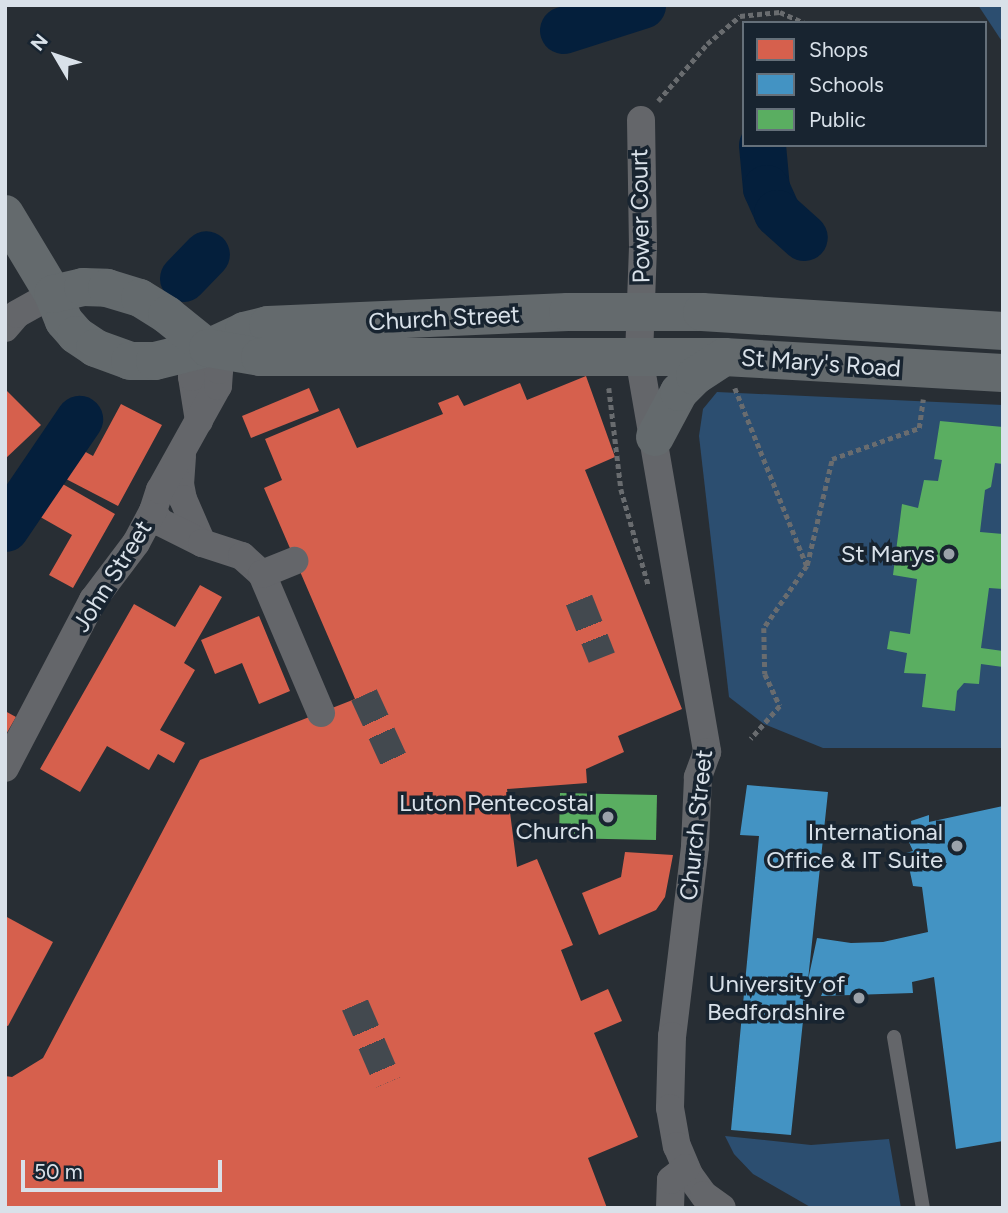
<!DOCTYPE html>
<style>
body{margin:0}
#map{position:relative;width:1008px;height:1213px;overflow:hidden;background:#282e34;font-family:Figtree,sans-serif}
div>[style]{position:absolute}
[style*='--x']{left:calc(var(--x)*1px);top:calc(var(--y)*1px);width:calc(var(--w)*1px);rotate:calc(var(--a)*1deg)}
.green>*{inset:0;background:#2c4e70}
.shops>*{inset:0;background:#d6604d}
.schools>*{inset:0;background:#4393c3}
.public>*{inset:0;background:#5aae61}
.river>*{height:47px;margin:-23.5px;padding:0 23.5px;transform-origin:23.5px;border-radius:23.5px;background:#041f3c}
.street-tunnel>*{height:28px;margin-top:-14px;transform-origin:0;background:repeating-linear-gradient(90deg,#43494f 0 28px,transparent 0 42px)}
.path>*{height:4.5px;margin-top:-2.25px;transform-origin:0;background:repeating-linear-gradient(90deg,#696c6f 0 5px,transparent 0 8.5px)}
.lane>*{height:14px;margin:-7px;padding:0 7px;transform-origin:7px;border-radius:7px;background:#64666a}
.street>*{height:28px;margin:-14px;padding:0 14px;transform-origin:14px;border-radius:14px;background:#64666a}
.secondary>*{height:38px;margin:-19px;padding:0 19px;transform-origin:19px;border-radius:19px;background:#646a6d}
.dots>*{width:19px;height:19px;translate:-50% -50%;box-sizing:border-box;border:4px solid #182430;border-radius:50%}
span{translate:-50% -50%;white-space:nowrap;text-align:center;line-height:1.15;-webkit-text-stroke:7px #182430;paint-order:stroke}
.street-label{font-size:24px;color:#d9e1e9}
.poi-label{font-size:24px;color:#d9e1e9}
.right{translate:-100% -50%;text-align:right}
.frame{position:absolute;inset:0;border:7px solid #d9e1e9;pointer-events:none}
.legend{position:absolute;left:742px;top:21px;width:245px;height:126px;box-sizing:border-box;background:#182430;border:2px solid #65707a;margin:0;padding:9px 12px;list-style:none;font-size:21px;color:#d9e1e9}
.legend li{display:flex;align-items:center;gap:14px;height:35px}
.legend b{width:35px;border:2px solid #65707a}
.north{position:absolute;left:21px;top:21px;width:70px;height:70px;-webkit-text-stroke:5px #182430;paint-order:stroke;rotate:309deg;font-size:19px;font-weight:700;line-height:28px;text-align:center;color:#d9e1e9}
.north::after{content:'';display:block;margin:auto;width:24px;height:32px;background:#d9e1e9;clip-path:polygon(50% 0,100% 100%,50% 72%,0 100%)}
.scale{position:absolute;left:21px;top:1160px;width:201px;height:32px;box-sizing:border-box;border:4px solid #d9e1e9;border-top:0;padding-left:9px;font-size:21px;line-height:24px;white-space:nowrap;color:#d9e1e9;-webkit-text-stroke:5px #182430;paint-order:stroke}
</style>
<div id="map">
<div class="green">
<div style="clip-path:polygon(978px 5px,1003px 5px,1003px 43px)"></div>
<div style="clip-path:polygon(717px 392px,1003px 405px,1003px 748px,823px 748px,764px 724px,729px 697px,699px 436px,703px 409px)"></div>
<div style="clip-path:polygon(725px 1136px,811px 1145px,889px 1139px,901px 1208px,812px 1208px,753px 1174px,734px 1154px)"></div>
</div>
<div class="shops">
<div style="clip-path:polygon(586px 376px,615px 457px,585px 470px,682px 709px,618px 736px,624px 752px,586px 769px,587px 783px,507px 789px,517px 867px,537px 859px,573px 945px,561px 950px,581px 1001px,608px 989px,622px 1021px,594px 1033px,638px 1137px,588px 1158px,607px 1208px,5px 1208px,5px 1076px,12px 1077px,43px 1058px,200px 760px,355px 699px,264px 488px,282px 480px,265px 439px,339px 408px,357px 448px,443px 414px,438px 403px,458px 395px,464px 406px,520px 383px,527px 400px)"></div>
<div style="clip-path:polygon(309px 388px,319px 411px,251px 438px,242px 416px)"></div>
<div style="clip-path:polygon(5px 389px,41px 425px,5px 459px)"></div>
<div style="clip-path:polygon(121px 404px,162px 425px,118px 506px,66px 479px,82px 450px,93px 456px)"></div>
<div style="clip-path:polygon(40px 471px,115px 514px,73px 588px,49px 575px,72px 535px,21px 506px)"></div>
<div style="clip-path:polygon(200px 585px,222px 597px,184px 663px,195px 670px,160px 730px,185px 743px,174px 763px,158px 754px,149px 770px,107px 746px,80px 792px,40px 769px,134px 604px,175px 627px)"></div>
<div style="clip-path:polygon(259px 616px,290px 691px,259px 704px,242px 663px,215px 674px,201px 640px)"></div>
<div style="clip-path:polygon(5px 711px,16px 717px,5px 736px)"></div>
<div style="clip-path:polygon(625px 852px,673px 855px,665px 897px,656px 910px,599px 935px,582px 893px,621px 877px)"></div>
<div style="clip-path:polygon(5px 916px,53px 942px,8px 1026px,5px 1025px)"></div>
</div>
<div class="schools">
<div style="clip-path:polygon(747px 785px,828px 792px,808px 980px,817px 938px,851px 943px,883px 942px,928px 932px,922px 887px,913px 886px,906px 853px,913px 851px,908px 840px,912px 831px,911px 821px,929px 815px,929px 822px,1003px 806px,1003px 1141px,956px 1149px,934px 977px,912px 982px,913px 993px,821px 996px,827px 983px,807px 983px,791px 1135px,731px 1130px,759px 836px,740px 835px)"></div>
</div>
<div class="public">
<div style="clip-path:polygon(940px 421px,1003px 427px,1003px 464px,995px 463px,991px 487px,985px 490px,980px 532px,1003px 534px,1003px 589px,989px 588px,981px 648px,1003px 651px,1003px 667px,981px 664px,979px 684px,964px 683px,957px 691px,955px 711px,922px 707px,926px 674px,904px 673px,907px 653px,887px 649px,890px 631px,910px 634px,917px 579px,893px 575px,902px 504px,918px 508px,924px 480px,938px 481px,942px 460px,934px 459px)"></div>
<div style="clip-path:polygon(560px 793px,657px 795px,656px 840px,559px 838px)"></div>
</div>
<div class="river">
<div style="--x:563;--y:30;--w:83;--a:-17.6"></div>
<div style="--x:762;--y:145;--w:43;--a:84.7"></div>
<div style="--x:766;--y:188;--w:27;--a:66"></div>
<div style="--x:777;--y:213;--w:36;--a:42"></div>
<div style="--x:183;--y:278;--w:33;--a:-46"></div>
<div style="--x:5;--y:528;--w:132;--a:-55.8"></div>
</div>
<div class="street-tunnel">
<div style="--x:579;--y:600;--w:62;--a:68.4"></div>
<div style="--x:364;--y:695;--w:79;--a:65.4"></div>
<div style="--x:355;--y:1005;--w:84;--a:66.8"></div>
</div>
<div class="path">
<div style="--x:658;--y:101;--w:75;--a:-49.3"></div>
<div style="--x:707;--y:44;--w:43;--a:-40.3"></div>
<div style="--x:740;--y:16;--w:40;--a:-5.7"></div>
<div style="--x:780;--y:12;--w:27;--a:24"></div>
<div style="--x:609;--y:388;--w:102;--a:83.2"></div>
<div style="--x:621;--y:489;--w:99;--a:74.1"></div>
<div style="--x:735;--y:388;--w:192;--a:68"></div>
<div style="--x:807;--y:566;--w:75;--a:124.7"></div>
<div style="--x:764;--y:628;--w:46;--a:88.8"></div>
<div style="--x:765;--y:674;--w:35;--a:65"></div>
<div style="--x:780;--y:706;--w:44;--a:131.3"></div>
<div style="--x:807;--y:565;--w:109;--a:-76.7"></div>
<div style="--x:832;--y:459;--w:92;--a:-19.6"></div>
<div style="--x:919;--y:428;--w:29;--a:-82"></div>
</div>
<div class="lane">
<div style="--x:894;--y:1037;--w:173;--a:80.4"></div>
</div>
<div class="street">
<div style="--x:641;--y:120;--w:127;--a:89.1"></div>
<div style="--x:643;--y:247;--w:110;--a:92.1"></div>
<div style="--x:639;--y:357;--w:401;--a:80.2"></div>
<div style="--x:707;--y:752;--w:27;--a:110"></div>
<div style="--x:698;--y:777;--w:70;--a:92.5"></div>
<div style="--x:695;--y:847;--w:190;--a:96.9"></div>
<div style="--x:672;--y:1036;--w:72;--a:91.6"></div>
<div style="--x:670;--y:1108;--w:39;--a:80"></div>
<div style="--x:677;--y:1146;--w:33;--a:67"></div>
<div style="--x:690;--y:1176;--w:24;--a:54"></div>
<div style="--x:704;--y:1195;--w:22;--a:36"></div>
<div style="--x:5;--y:328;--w:18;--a:-49"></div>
<div style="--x:17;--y:314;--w:41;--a:-29.1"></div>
<div style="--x:199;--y:421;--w:45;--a:-99"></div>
<div style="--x:192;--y:377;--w:33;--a:-61"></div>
<div style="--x:182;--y:456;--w:28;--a:94"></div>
<div style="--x:180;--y:484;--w:15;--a:79"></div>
<div style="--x:183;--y:499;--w:48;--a:66.6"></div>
<div style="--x:153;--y:511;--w:13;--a:58"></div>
<div style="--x:160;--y:522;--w:47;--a:26.6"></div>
<div style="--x:202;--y:543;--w:42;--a:18"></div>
<div style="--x:242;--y:556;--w:27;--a:42"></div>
<div style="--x:262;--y:574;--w:151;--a:67"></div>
<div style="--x:262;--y:574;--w:35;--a:-22"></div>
<div style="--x:5;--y:768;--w:190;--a:-62.4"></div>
<div style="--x:93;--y:600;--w:71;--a:-53"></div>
<div style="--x:136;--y:543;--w:36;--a:-62"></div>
<div style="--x:153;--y:511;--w:22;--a:-72"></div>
<div style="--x:160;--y:490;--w:119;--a:-60.9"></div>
<div style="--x:218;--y:386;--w:16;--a:-86"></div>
<div style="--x:219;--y:370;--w:25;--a:-117"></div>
<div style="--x:670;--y:1208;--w:28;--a:-88"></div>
<div style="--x:671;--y:1180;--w:19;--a:-39"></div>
</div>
<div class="secondary">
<div style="--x:5;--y:214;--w:93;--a:59"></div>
<div style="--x:53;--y:294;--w:29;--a:68"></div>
<div style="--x:64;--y:321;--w:18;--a:49"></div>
<div style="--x:76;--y:335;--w:23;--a:34"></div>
<div style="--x:95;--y:348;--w:37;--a:20"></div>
<div style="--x:130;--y:361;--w:25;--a:0"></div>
<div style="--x:155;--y:361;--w:55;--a:-13.8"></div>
<div style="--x:208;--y:348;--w:40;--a:-25"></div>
<div style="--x:244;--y:331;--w:25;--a:-14"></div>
<div style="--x:268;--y:325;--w:300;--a:-2.5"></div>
<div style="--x:568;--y:312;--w:134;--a:0"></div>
<div style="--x:702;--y:312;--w:302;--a:3.6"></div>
<div style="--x:53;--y:294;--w:31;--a:-13"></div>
<div style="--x:83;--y:287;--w:24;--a:2"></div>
<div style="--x:107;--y:288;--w:34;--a:17"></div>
<div style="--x:140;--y:298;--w:32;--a:32"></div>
<div style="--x:167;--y:315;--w:53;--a:38.8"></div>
<div style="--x:208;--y:348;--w:53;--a:9.8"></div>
<div style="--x:260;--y:357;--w:464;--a:0"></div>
<div style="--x:724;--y:357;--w:279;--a:3.3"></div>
<div style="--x:655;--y:437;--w:51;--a:-61.9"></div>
<div style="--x:679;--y:392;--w:23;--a:-45"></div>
<div style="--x:695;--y:376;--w:35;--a:-33"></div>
</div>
<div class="dots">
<div style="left:949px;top:554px;background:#9ba2aa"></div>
<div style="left:608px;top:817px;background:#9ba2aa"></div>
<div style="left:957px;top:846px;background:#9ba2aa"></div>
<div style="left:859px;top:998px;background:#9ba2aa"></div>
</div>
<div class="street-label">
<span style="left:640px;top:216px;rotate:-91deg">Power Court</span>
<span style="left:444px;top:318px;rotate:-3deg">Church Street</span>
<span style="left:821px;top:363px;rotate:4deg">St Mary's Road</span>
<span style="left:112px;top:576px;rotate:-58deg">John Street</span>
<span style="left:696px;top:825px;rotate:-84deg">Church Street</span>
</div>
<div class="poi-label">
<span class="right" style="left:935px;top:554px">St Marys</span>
<span class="right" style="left:594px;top:817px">Luton Pentecostal<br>Church</span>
<span class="right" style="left:943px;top:846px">International<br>Office &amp; IT Suite</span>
<span class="right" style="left:845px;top:998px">University of<br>Bedfordshire</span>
</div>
<div class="frame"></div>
<ul class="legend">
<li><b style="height:19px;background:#d6604d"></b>Shops</li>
<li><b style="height:19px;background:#4393c3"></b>Schools</li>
<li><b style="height:19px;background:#5aae61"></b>Public</li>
</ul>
<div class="north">N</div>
<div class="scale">50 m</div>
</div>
